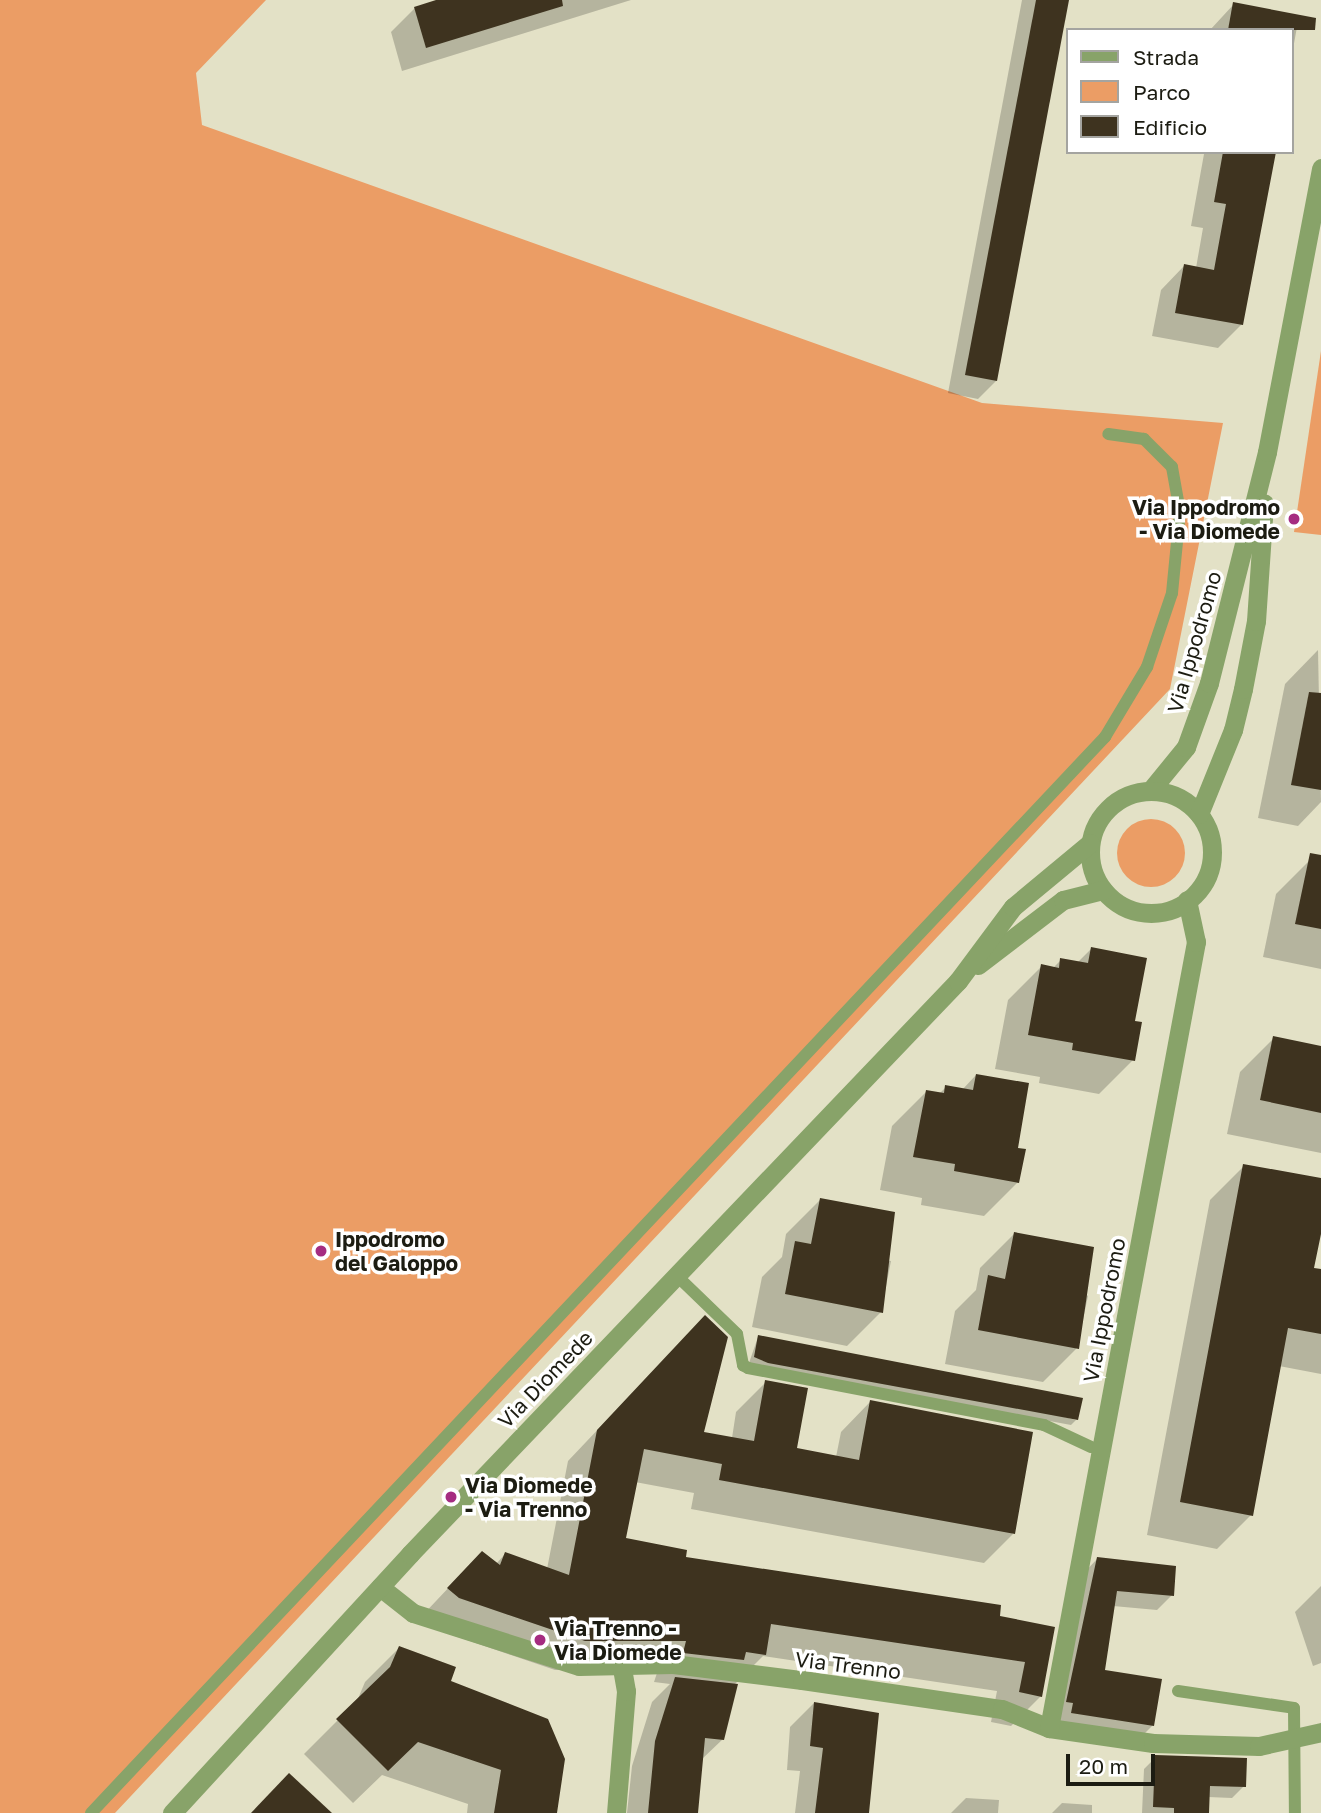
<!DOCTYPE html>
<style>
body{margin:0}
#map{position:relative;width:1321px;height:1813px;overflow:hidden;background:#e3e1c6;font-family:"Golos Text",sans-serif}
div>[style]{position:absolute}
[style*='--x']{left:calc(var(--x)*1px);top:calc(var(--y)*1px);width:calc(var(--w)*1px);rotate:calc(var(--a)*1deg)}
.green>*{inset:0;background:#eb9d65}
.round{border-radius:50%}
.shadow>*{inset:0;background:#0003}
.building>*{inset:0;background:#3e331f}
.service>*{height:12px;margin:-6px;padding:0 6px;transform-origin:6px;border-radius:6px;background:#88a369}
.minor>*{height:19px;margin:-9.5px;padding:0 9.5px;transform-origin:9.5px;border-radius:9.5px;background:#88a369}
.tertiary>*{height:19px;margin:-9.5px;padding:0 9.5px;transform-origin:9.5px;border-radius:9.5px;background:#88a369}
.tertiary>.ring{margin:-9.5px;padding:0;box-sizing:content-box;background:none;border:19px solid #88a369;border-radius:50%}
.dots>*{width:19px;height:19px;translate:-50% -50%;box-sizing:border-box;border:4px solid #fff;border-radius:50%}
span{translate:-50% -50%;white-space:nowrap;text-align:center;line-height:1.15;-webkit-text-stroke:7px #fff;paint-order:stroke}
.poi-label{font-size:21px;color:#1c1c12;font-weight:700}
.right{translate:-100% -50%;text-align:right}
.left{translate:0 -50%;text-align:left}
.street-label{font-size:21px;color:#1c1c12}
.legend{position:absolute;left:1066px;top:28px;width:228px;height:126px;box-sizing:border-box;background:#fff;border:2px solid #a4a4a0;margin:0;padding:9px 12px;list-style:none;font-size:21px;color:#1c1c12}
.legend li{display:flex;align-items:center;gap:14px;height:35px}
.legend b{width:35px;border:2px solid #a4a4a0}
.scale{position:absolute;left:1066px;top:1754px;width:89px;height:32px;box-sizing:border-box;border:4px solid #1c1c12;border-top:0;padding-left:9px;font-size:21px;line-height:24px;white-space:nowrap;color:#1c1c12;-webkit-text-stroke:5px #fff;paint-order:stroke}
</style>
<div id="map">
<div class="green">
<div style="clip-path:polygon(0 0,266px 0,196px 73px,202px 125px,982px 403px,1223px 423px,1170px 689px,115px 1813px,0 1813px)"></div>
<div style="clip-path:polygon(1321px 351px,1321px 535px,1294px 532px)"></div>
<div class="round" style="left:1117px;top:819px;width:68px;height:68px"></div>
</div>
<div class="shadow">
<div style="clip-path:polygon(442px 0,631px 0,402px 71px,391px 32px,415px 8px)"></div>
<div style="clip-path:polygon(1022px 0,1068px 0,996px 381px,978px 399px,948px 393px)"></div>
<div style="clip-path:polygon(1234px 4px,1299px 16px,1291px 60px,1291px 30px,1210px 30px)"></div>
<div style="clip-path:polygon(1274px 152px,1242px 324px,1218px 348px,1152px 336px,1161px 290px,1184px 266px,1196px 268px,1203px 228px,1191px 226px,1204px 154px)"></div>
<div style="clip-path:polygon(1318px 650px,1321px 802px,1298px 826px,1258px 818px,1285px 684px)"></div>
<div style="clip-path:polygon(1310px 860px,1321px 863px,1321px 969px,1263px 957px,1276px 894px)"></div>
<div style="clip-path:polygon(1091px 949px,1133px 1023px,1133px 1060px,1099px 1094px,1039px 1083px,1040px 1077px,995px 1069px,1008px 1000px,1042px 966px,1053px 968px,1061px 960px,1077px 963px)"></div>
<div style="clip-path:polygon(1274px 1038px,1321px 1048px,1321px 1153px,1227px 1134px,1240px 1072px)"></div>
<div style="clip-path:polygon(976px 1075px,1018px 1182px,984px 1216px,921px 1205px,922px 1198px,880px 1190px,892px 1126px,926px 1092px,939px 1094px,946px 1087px,962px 1090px)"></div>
<div style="clip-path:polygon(1244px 1166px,1321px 1180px,1321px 1224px,1312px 1269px,1321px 1271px,1321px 1374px,1279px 1366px,1251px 1515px,1217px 1549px,1147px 1535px,1210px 1200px)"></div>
<div style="clip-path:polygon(820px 1200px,884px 1260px,891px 1261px,881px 1312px,847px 1346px,752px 1327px,762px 1277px,782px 1257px,786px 1234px)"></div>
<div style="clip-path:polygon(1014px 1234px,1088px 1296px,1077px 1348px,1043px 1382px,945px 1364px,955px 1311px,976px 1290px,980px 1268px)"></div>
<div style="clip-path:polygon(758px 1337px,1076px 1420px,1071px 1425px,762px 1368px,749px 1363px)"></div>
<div style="clip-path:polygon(676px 1347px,702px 1433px,732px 1438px,736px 1412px,766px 1382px,795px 1450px,836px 1457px,841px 1432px,870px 1402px,1013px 1534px,984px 1563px,691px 1509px,694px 1493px,635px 1482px,624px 1539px,684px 1559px,1053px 1629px,1041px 1696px,1011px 1726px,991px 1722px,997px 1691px,763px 1656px,733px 1686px,723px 1739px,701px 1760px,696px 1813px,627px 1813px,632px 1766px,652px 1702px,670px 1684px,654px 1682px,658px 1670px,555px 1670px,429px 1627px,419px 1619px,453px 1583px,496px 1564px,505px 1554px,547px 1569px,568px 1461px)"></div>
<div style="clip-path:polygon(1097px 1559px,1172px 1595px,1157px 1610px,1113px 1606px,1103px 1672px,1153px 1725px,1138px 1740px,1058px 1727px,1083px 1574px)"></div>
<div style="clip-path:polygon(1321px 1586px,1321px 1663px,1313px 1666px,1295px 1612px)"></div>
<div style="clip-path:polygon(399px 1648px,449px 1682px,555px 1813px,467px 1813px,468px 1804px,382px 1775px,353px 1803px,304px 1754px,357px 1701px,365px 1682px)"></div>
<div style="clip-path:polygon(814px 1703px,867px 1813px,795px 1813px,800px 1771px,787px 1770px,790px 1727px)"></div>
<div style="clip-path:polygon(1156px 1757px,1244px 1786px,1232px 1798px,1208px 1797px,1208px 1813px,1142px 1813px,1144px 1769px)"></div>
<div style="clip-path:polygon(966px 1798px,999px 1800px,998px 1813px,951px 1813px)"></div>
<div style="clip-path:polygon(1062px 1803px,1092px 1805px,1092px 1813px,1052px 1813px)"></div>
</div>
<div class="building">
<div style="clip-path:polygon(436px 0,562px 0,563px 6px,426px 48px,414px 7px)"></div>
<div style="clip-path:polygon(1036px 0,1069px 0,997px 381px,965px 375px)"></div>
<div style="clip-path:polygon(1233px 2px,1316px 18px,1315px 30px,1228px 30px)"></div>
<div style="clip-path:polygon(1223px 152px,1276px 152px,1243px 325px,1175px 313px,1184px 264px,1214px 270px,1226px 204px,1214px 202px)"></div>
<div style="clip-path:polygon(1309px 692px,1321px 693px,1321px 790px,1291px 785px)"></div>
<div style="clip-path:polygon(1310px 853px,1321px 855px,1321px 929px,1295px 924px)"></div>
<div style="clip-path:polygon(1091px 947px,1147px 958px,1135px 1021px,1142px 1022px,1135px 1061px,1072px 1050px,1073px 1043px,1028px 1035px,1041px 964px,1059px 968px,1060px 958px,1088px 963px)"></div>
<div style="clip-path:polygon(1273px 1036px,1321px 1046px,1321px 1113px,1260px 1100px)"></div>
<div style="clip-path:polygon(976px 1074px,1029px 1083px,1018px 1148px,1026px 1149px,1019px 1183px,954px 1171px,955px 1164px,913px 1157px,926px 1090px,944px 1093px,945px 1085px,973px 1090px)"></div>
<div style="clip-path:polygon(1243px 1164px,1321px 1178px,1321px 1234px,1314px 1268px,1321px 1269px,1321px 1334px,1288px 1328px,1253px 1516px,1180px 1502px)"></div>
<div style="clip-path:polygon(820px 1198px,895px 1212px,883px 1313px,785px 1294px,795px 1241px,811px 1244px)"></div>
<div style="clip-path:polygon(1014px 1232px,1094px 1247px,1079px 1349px,978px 1330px,988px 1275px,1005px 1279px)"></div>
<div style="clip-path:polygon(705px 1315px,728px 1337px,704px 1432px,754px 1441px,765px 1380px,808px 1388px,797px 1448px,859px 1460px,870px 1400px,1033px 1432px,1015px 1534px,719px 1480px,722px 1464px,644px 1449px,626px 1538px,687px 1550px,686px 1557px,1001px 1605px,1000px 1616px,1055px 1627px,1042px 1697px,1019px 1692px,1025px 1662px,771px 1624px,766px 1655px,746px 1652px,744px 1660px,683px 1653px,686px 1641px,585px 1641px,459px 1598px,447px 1588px,482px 1551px,500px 1565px,505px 1552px,569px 1575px,597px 1430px)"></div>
<div style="clip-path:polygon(758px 1335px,1083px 1398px,1078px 1420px,768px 1363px,754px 1357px)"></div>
<div style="clip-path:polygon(1097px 1557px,1176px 1566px,1174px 1596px,1117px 1591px,1105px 1670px,1162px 1679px,1154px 1726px,1071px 1713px,1073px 1703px,1066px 1702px)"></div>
<div style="clip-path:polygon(399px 1646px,456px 1667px,451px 1681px,548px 1719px,565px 1759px,557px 1813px,494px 1813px,501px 1770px,418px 1742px,388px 1771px,336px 1719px,390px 1667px)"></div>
<div style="clip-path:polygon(675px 1677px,738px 1684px,724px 1740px,705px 1738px,698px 1813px,648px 1813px,655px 1741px)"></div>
<div style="clip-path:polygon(814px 1702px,879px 1713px,869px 1813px,815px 1813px,823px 1748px,810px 1746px)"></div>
<div style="clip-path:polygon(1155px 1755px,1247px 1758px,1246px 1787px,1210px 1786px,1209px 1813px,1174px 1813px,1174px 1808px,1153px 1807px)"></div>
<div style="clip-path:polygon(289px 1773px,332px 1813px,251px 1813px)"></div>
</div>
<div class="service">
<div style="--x:676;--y:1275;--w:85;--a:44"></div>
<div style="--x:737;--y:1334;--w:32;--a:79"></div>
<div style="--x:743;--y:1365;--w:6;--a:31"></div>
<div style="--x:748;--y:1368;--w:301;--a:10.9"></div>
<div style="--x:1044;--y:1425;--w:52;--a:25.1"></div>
<div style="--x:1178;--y:1691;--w:117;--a:8.3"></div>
<div style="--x:1294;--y:1708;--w:105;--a:89.5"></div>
<div style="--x:91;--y:1813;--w:1479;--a:-46.7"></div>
<div style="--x:1105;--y:737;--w:82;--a:-59"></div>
<div style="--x:1147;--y:667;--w:78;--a:-71.3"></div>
<div style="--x:1172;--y:593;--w:81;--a:-84.4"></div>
<div style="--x:1180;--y:512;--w:46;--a:-100.1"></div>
<div style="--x:1172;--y:467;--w:40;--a:-135"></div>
<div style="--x:1144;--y:439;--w:36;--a:-172"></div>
</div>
<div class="minor">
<div style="--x:380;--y:1587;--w:42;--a:38.2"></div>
<div style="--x:413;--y:1613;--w:174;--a:17.7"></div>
<div style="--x:579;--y:1666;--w:94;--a:-1.2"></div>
<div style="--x:673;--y:1664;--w:130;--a:7.1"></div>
<div style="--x:802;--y:1680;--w:202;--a:8.3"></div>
<div style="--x:1002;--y:1709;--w:51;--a:22"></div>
<div style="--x:1049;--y:1728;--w:105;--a:8.2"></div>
<div style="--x:1153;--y:1743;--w:106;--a:1.6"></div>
<div style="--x:1259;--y:1746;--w:64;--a:-12.7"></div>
<div style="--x:1049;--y:1728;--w:800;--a:-79.41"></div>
<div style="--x:1196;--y:942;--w:43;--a:-102.1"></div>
<div style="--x:616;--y:1813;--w:122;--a:-85.3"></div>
<div style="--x:626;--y:1691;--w:27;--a:-100"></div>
</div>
<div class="tertiary">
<div style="--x:1150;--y:791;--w:57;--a:-50.7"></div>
<div style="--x:1186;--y:747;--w:68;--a:-70.2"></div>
<div style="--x:1209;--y:683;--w:238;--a:-75.9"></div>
<div style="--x:1267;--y:452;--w:289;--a:-79.2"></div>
<div class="ring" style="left:1090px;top:791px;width:103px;height:103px"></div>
<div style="--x:1199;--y:814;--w:91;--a:-68"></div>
<div style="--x:1233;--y:730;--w:42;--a:-76.3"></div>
<div style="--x:1243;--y:689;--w:69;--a:-79.2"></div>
<div style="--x:1256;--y:621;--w:118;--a:-86.1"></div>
<div style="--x:978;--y:965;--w:107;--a:-37.4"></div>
<div style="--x:1063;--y:900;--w:41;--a:-14"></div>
<div style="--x:172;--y:1813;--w:352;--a:-47.4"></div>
<div style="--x:410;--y:1554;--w:793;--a:-46.28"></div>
<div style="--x:958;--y:981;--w:92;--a:-53.4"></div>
<div style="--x:1013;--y:907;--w:100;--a:-39.7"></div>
</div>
<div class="dots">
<div style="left:1294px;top:519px;background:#a52c81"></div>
<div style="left:321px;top:1251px;background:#a52c81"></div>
<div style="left:451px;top:1497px;background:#a52c81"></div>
<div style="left:540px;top:1640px;background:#a52c81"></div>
</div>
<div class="poi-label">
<span class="right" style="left:1280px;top:519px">Via Ippodromo<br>- Via Diomede</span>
<span class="left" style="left:335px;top:1251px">Ippodromo<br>del Galoppo</span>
<span class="left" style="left:465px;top:1497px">Via Diomede<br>- Via Trenno</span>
<span class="left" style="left:554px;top:1640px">Via Trenno -<br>Via Diomede</span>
</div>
<div class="street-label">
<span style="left:1194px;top:642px;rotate:-74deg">Via Ippodromo</span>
<span style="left:1104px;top:1310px;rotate:-79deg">Via Ippodromo</span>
<span style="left:545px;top:1379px;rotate:-46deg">Via Diomede</span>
<span style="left:848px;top:1665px;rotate:7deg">Via Trenno</span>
</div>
<ul class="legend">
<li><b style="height:9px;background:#88a369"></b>Strada</li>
<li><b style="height:19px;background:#eb9d65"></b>Parco</li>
<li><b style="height:19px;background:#3e331f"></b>Edificio</li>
</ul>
<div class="scale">20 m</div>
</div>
